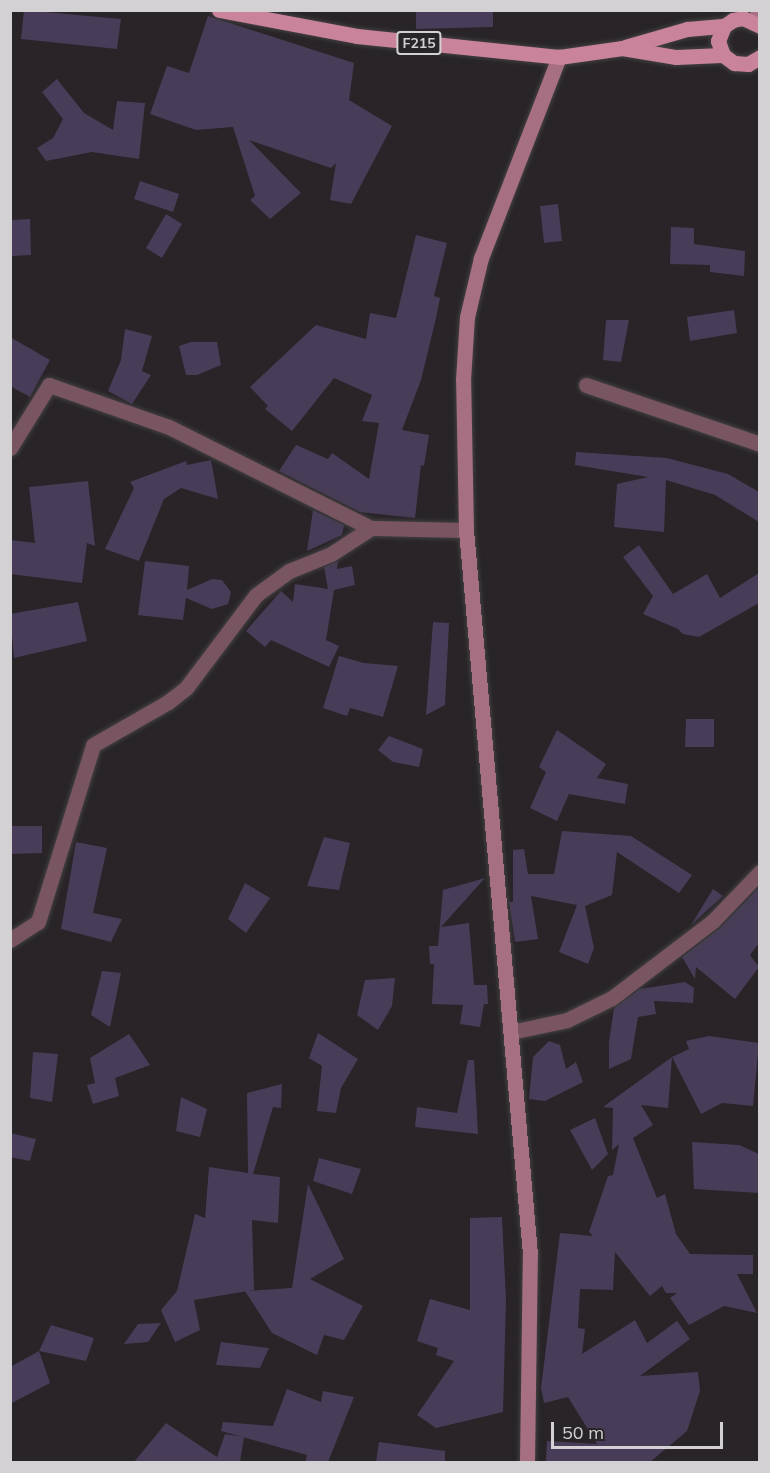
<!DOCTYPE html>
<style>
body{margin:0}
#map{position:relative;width:770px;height:1473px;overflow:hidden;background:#282427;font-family:Mulish,sans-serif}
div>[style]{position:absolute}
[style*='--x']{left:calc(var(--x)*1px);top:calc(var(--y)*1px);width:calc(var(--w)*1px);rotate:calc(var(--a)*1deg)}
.building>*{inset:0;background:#483d59}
.roads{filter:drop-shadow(0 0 2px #434043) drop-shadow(0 0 2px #434043)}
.minor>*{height:15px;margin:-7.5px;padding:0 7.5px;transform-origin:7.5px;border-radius:7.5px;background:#785561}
.secondary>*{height:15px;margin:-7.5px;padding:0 7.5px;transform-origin:7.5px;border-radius:7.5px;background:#a66f82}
.primary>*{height:15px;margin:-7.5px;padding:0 7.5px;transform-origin:7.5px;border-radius:7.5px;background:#c9839b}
span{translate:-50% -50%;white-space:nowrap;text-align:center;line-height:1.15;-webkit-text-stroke:4.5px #282427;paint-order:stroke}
.shield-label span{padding:2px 4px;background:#282427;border:2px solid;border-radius:4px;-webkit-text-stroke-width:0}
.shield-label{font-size:14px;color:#d3d1d3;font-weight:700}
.frame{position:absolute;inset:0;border:12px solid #d3d1d3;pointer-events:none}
.scale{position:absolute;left:551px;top:1422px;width:172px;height:27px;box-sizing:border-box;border:3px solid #d3d1d3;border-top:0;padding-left:8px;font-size:18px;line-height:21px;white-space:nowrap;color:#d3d1d3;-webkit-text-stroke:4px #282427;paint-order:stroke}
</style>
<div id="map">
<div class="building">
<div style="clip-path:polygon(24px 10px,121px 19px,117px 49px,21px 39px)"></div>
<div style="clip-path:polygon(416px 10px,493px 10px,493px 27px,416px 29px)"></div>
<div style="clip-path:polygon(208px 16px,354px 63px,349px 100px,392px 126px,351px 204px,330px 200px,336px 163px,331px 168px,249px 140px,301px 193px,270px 219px,250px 200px,255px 196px,233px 127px,196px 130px,150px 114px,167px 66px,189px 73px)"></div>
<div style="clip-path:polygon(57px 79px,84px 113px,113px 130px,117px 101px,145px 103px,139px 159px,92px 152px,46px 161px,37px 148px,53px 138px,63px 119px,42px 92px)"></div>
<div style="clip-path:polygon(140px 181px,179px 194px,173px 212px,134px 199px)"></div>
<div style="clip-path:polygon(558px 204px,562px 241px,544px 243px,540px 206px)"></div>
<div style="clip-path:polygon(166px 214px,182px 224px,162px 258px,146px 248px)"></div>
<div style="clip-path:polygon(30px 219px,31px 255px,11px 256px,10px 220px)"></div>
<div style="clip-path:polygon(671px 227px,694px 228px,694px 244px,745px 251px,744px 276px,710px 272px,710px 265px,670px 264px)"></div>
<div style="clip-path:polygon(416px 235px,447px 243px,434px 296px,440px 298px,436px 318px,421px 380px,402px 430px,429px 435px,424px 466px,421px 465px,415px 518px,360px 512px,279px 471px,296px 445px,328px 459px,332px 453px,369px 479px,379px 423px,362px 421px,372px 395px,334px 378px,292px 431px,265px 409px,268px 406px,250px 387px,316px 325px,366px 339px,370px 313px,396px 318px)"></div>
<div style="clip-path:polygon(734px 310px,737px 333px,690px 341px,687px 317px)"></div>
<div style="clip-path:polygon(606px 320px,629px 320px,621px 362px,603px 360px)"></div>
<div style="clip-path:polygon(125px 329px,152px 336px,142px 371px,151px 375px,132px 404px,108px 391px,121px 360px)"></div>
<div style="clip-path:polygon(10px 337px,50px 360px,30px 397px,10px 386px)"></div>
<div style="clip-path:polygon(191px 342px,217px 342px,221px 365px,197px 375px,186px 375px,179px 346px)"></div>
<div style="clip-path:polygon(576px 452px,667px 458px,728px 474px,759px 492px,759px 522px,715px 495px,666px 480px,664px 532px,614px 527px,617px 484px,648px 477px,575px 465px)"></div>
<div style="clip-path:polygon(211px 460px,218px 499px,181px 488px,164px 499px,139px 561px,105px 549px,134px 488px,130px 482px,186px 461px,187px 465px)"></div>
<div style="clip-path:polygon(88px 481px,95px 546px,87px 543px,82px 583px,10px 574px,10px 540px,35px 543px,29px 487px)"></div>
<div style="clip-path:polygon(313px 510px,344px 525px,342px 535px,307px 551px)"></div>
<div style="clip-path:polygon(639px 545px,673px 594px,707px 574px,720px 598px,759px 573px,759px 603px,699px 637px,683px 634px,678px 629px,643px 614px,653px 596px,623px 557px)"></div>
<div style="clip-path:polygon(145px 561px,189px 566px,187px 590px,212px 579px,222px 580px,231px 592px,228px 604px,212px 609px,186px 598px,183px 620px,138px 615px)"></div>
<div style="clip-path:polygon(338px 561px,337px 569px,352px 566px,355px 585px,334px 590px,326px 640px,339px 646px,329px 667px,271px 640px,265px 647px,246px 631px,281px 591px,293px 602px,295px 584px,328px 589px,324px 567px)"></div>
<div style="clip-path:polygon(78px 602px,87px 641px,14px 658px,10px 614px)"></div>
<div style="clip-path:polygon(433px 622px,449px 623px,445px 705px,426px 715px)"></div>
<div style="clip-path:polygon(339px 656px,364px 663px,398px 666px,383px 717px,350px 708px,347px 716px,323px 708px)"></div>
<div style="clip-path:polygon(686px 719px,714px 719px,714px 747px,685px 747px)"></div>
<div style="clip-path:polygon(557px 730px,606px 764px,597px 778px,628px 784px,625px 804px,569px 794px,557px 821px,530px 808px,546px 772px,539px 767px)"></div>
<div style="clip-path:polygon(389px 736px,423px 749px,419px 767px,393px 762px,378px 750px)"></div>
<div style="clip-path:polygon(10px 826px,42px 826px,42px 853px,10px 854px)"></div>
<div style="clip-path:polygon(562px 831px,631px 836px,692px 875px,679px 893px,617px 852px,612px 895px,585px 906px,594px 948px,588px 964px,559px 952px,577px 905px,531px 896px,538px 939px,515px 942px,509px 902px,513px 902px,513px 850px,524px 849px,528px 874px,554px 874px)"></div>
<div style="clip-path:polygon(324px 837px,350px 843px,339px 890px,307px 886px)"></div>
<div style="clip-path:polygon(76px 842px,107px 848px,93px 913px,122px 919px,111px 942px,61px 929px)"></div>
<div style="clip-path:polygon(485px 878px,441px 927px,469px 923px,474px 985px,487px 985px,488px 1004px,484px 1004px,480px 1027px,460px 1024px,463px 1005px,432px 1004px,434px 964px,430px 964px,429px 946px,438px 946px,443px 890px)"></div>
<div style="clip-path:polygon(245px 883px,270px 898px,246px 933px,228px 919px)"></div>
<div style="clip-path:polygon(759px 887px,759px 943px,750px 955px,759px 967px,735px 999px,696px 967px,695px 979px,682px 957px,720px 928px)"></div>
<div style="clip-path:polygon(713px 889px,723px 896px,691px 925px)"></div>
<div style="clip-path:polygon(102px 971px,121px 973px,110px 1027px,91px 1015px)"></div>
<div style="clip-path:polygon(395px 978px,392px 1006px,378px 1030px,357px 1015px,365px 980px)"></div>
<div style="clip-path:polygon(685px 982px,694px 988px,693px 1003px,654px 1001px,656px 1014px,638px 1017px,631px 1059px,609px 1069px,609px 1042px,614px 1008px,640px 989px)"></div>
<div style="clip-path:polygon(318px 1033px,358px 1059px,341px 1088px,336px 1113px,317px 1111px,322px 1066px,309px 1058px)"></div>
<div style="clip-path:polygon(129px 1034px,150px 1065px,115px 1078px,119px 1096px,93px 1104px,87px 1085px,95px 1083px,90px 1058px)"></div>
<div style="clip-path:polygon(709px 1036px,759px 1043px,753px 1106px,722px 1103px,701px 1114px,672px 1057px,689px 1049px,686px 1041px)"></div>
<div style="clip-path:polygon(549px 1041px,560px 1045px,566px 1069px,576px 1062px,583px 1082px,545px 1101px,529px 1099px,533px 1057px)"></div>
<div style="clip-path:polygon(33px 1052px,58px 1054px,52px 1102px,30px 1098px)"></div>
<div style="clip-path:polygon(672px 1057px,668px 1108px,641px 1105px,653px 1125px,633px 1138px,657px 1198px,665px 1194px,676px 1234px,690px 1254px,753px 1255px,753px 1274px,737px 1274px,757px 1313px,724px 1306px,689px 1325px,670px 1298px,677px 1293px,666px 1293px,662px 1286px,650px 1296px,615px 1252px,613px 1290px,580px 1289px,578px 1328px,585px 1329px,582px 1354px,635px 1320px,647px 1343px,677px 1321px,690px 1339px,640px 1376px,698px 1372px,700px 1391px,687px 1431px,650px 1462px,546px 1462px,547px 1441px,597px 1444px,568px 1397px,544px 1403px,541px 1388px,560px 1233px,593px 1236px,589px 1232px,608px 1176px,613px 1175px,619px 1144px,612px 1150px,613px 1108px,603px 1107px)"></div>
<div style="clip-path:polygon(468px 1060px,474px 1060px,478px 1134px,415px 1127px,417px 1107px,457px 1113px)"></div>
<div style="clip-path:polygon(282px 1084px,281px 1108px,273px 1107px,253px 1174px,280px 1177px,278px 1223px,252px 1220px,254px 1290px,194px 1300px,200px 1330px,175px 1342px,161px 1310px,177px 1291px,195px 1214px,205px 1218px,209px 1167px,248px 1173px,247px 1093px)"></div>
<div style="clip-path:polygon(181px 1097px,207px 1109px,200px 1137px,176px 1131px)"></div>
<div style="clip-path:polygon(595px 1118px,608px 1154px,592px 1170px,570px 1130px)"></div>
<div style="clip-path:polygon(10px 1133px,36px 1139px,30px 1161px,10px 1157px)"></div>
<div style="clip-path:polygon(692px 1142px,739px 1145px,759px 1154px,759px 1193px,694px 1189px)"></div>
<div style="clip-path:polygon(319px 1158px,361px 1169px,352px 1194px,313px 1181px)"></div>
<div style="clip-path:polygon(308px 1184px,344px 1259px,310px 1279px,363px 1306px,344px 1340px,324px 1335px,317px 1355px,272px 1333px,245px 1291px,292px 1288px)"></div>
<div style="clip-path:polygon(502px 1217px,506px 1300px,503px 1412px,436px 1428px,417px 1415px,454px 1361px,436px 1355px,438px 1348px,417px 1341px,430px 1299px,470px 1310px,470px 1218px)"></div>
<div style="clip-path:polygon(161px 1323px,148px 1342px,124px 1344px,138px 1324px)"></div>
<div style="clip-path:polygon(51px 1325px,94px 1338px,86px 1361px,39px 1351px)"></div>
<div style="clip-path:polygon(221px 1342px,269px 1348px,260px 1368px,216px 1365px)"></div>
<div style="clip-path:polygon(39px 1351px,50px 1383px,10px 1404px,10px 1367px)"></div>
<div style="clip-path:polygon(287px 1389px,321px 1402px,323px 1391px,354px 1397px,328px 1462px,305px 1462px,307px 1455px,221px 1431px,223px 1422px,273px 1426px)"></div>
<div style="clip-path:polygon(166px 1423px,217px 1457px,225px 1434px,244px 1437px,240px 1462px,134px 1462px)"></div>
<div style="clip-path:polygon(379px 1442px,445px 1451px,445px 1462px,376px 1462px)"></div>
</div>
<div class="roads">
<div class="minor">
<div style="--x:586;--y:385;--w:184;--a:18.7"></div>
<div style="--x:10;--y:448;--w:74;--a:-58.2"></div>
<div style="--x:49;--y:385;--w:127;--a:19.3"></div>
<div style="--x:169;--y:427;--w:226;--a:26.6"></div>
<div style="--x:10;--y:940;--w:33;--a:-33"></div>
<div style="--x:38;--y:922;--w:185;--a:-72.7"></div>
<div style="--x:93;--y:745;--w:86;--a:-29.8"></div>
<div style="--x:168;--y:702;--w:23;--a:-38"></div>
<div style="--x:186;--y:688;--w:116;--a:-53"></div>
<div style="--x:256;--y:595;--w:41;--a:-36"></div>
<div style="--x:289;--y:571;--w:45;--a:-22"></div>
<div style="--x:331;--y:554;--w:48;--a:-33"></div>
<div style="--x:371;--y:528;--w:95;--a:1.2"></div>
<div style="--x:511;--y:1032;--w:57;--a:-12.1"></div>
<div style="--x:567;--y:1020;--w:50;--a:-26.1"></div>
<div style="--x:612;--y:998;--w:127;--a:-37.3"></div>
<div style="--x:713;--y:921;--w:68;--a:-46.2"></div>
</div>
<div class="secondary">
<div style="--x:753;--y:20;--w:11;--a:-49"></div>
<div style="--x:527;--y:1462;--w:208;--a:-89.2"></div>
<div style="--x:530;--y:1254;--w:727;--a:-95.05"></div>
<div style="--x:466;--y:530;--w:150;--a:-91.1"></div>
<div style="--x:463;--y:380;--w:63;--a:-86.4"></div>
<div style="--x:467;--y:317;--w:61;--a:-76.7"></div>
<div style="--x:481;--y:258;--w:216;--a:-68.8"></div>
</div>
<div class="primary">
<div style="--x:219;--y:10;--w:140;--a:10.7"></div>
<div style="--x:357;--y:36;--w:203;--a:5.9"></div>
<div style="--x:559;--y:57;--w:64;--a:-8.1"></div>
<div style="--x:622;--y:48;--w:55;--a:9.5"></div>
<div style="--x:676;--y:57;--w:47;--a:-2.4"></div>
<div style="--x:760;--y:26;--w:19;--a:-155"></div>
<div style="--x:743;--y:18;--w:10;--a:169"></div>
<div style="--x:733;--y:20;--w:11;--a:146"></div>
<div style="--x:724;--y:26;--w:16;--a:112"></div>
<div style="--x:718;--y:41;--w:15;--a:70"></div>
<div style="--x:723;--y:55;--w:14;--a:36"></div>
<div style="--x:734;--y:63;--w:14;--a:4"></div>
<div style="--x:748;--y:64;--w:14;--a:-30"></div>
<div style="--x:625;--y:47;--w:65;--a:-16.2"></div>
<div style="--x:687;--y:29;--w:37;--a:-5"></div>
</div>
</div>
<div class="shield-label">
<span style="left:419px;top:43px">F215</span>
</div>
<div class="frame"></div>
<div class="scale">50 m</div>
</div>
